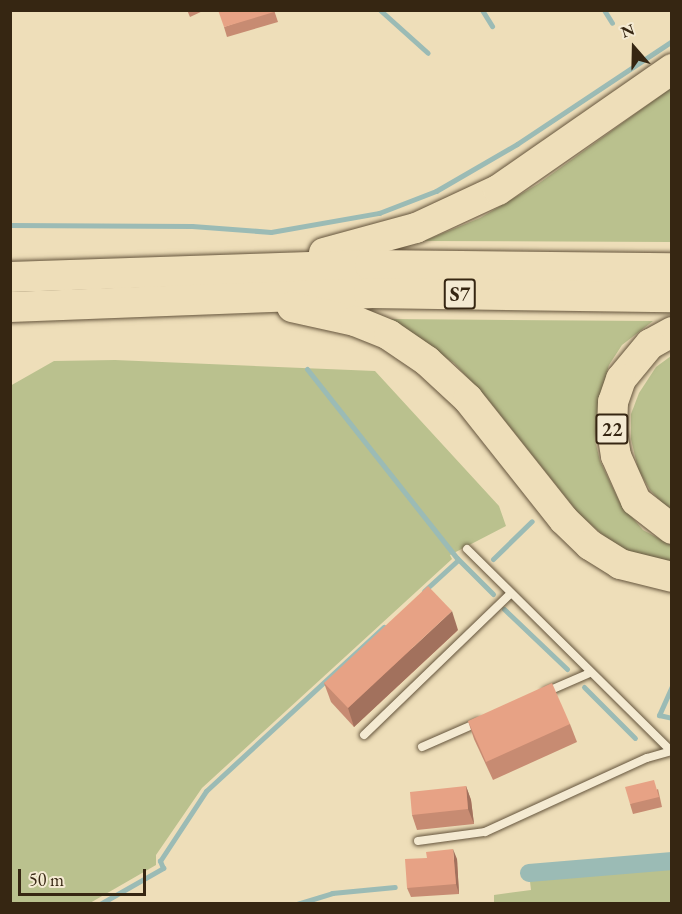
<!DOCTYPE html>
<style>
body{margin:0}
#map{position:relative;width:682px;height:914px;overflow:hidden;background:#eedeb9;font-family:"EB Garamond",serif}
div>[style]{position:absolute}
[style*='--x']{left:calc(var(--x)*1px);top:calc(var(--y)*1px);width:calc(var(--w)*1px);rotate:calc(var(--a)*1deg)}
.green>*{inset:0;background:#bac18e}
.stream>*{height:5px;margin:-2.5px;padding:0 2.5px;transform-origin:2.5px;border-radius:2.5px;background:#9bbbb5}
.canal>*{height:18px;margin:-9px;padding:0 9px;transform-origin:9px;border-radius:9px;background:#9bbbb5}
.roads{filter:drop-shadow(0 0 2px #64543c) drop-shadow(0 0 2px #64543c)}
.lane>*{height:8px;margin:-4px;padding:0 4px;transform-origin:4px;border-radius:4px;background:#f4ead2}
.highway>*{height:30px;margin:-15px;padding:0 15px;transform-origin:15px;border-radius:15px;background:#eedeb9}
.wall>*{inset:0;background:#c78b72}
.shaded-wall>*{inset:0;background:#a2715d}
.building>*{inset:0;background:#e7a285}
span{translate:-50% -50%;white-space:nowrap;text-align:center;line-height:1.15;-webkit-text-stroke:4.5px #f4ead2;paint-order:stroke}
.shield-label span{padding:2px 4px;background:#f4ead2;border:2px solid;border-radius:4px;-webkit-text-stroke-width:0}
.shield-label{font-size:20px;color:#362612;font-weight:700}
.frame{position:absolute;inset:0;border:12px solid #362612;pointer-events:none}
.north{position:absolute;left:604px;top:18px;width:60px;height:60px;-webkit-text-stroke:4px #f4ead2;paint-order:stroke;rotate:340deg;font-size:16px;font-weight:700;line-height:24px;text-align:center;color:#362612}
.north::after{content:'';display:block;margin:auto;width:21px;height:27px;background:#362612;clip-path:polygon(50% 0,100% 100%,50% 72%,0 100%)}
.scale{position:absolute;left:18px;top:869px;width:128px;height:27px;box-sizing:border-box;border:3px solid #362612;border-top:0;padding-left:8px;font-size:18px;line-height:21px;white-space:nowrap;color:#362612;-webkit-text-stroke:4px #f4ead2;paint-order:stroke}
</style>
<div id="map">
<div class="green">
<div style="clip-path:polygon(671px 88px,671px 242px,424px 241px,480px 218px,538px 184px)"></div>
<div style="clip-path:polygon(388px 319px,653px 321px,622px 345px,609px 365px,598px 405px,595px 440px,600px 461px,620px 503px,643px 530px,671px 545px,671px 563px,642px 559px,610px 541px,580px 515px,487px 398px,454px 363px)"></div>
<div style="clip-path:polygon(671px 356px,671px 512px,650px 490px,638px 469px,631px 439px,631px 414px,639px 393px,656px 367px)"></div>
<div style="clip-path:polygon(115px 360px,375px 371px,499px 506px,506px 526px,450px 555px,452px 559px,202px 788px,156px 855px,156px 865px,90px 903px,11px 903px,10px 386px,54px 361px)"></div>
<div style="clip-path:polygon(638px 861px,671px 861px,671px 903px,494px 903px,494px 895px,531px 890px,529px 873px)"></div>
</div>
<div class="stream">
<div style="--x:380;--y:10;--w:64;--a:41.9"></div>
<div style="--x:482;--y:10;--w:19;--a:58"></div>
<div style="--x:604;--y:10;--w:15;--a:58"></div>
<div style="--x:10;--y:225;--w:182;--a:0.3"></div>
<div style="--x:192;--y:226;--w:79;--a:4.3"></div>
<div style="--x:271;--y:232;--w:110;--a:-10"></div>
<div style="--x:379;--y:213;--w:61;--a:-21.1"></div>
<div style="--x:436;--y:191;--w:94;--a:-30.1"></div>
<div style="--x:517;--y:144;--w:186;--a:-33.6"></div>
<div style="--x:307;--y:369;--w:241;--a:51.6"></div>
<div style="--x:457;--y:558;--w:51;--a:45"></div>
<div style="--x:493;--y:559;--w:54;--a:-44.3"></div>
<div style="--x:424;--y:591;--w:46;--a:-42.4"></div>
<div style="--x:504;--y:609;--w:87;--a:43.6"></div>
<div style="--x:672;--y:686;--w:32;--a:114"></div>
<div style="--x:659;--y:715;--w:13;--a:13"></div>
<div style="--x:584;--y:687;--w:72;--a:45"></div>
<div style="--x:100;--y:904;--w:73;--a:-29.7"></div>
<div style="--x:163;--y:868;--w:8;--a:-113"></div>
<div style="--x:160;--y:861;--w:84;--a:-56.7"></div>
<div style="--x:206;--y:791;--w:242;--a:-42.7"></div>
<div style="--x:297;--y:904;--w:37;--a:-17"></div>
<div style="--x:332;--y:893;--w:63;--a:-5.4"></div>
</div>
<div class="canal">
<div style="--x:529;--y:873;--w:144;--a:-4.8"></div>
</div>
<div class="roads">
<div class="lane">
<div style="--x:467;--y:549;--w:287;--a:44.7"></div>
<div style="--x:546;--y:692;--w:48;--a:-23.4"></div>
<div style="--x:364;--y:735;--w:204;--a:-44"></div>
<div style="--x:422;--y:747;--w:62;--a:-23.7"></div>
<div style="--x:418;--y:841;--w:68;--a:-7.7"></div>
<div style="--x:485;--y:832;--w:178;--a:-24.6"></div>
<div style="--x:647;--y:758;--w:26;--a:-16"></div>
</div>
<div class="highway">
<div style="--x:324;--y:253;--w:95;--a:-15.2"></div>
<div style="--x:416;--y:228;--w:90;--a:-24.9"></div>
<div style="--x:498;--y:190;--w:212;--a:-34.8"></div>
<div style="--x:10;--y:277;--w:360;--a:-1.9"></div>
<div style="--x:370;--y:265;--w:302;--a:0.6"></div>
<div style="--x:10;--y:307;--w:359;--a:-2.2"></div>
<div style="--x:369;--y:293;--w:303;--a:0.8"></div>
<div style="--x:292;--y:307;--w:65;--a:12.5"></div>
<div style="--x:355;--y:321;--w:37;--a:22"></div>
<div style="--x:389;--y:335;--w:46;--a:34.4"></div>
<div style="--x:427;--y:361;--w:56;--a:42.8"></div>
<div style="--x:468;--y:399;--w:154;--a:51.6"></div>
<div style="--x:564;--y:520;--w:36;--a:44"></div>
<div style="--x:590;--y:545;--w:36;--a:32"></div>
<div style="--x:620;--y:564;--w:54;--a:14"></div>
<div style="--x:672;--y:332;--w:25;--a:151"></div>
<div style="--x:650;--y:344;--w:45;--a:129.6"></div>
<div style="--x:621;--y:379;--w:24;--a:109"></div>
<div style="--x:613;--y:402;--w:29;--a:92"></div>
<div style="--x:612;--y:431;--w:25;--a:81"></div>
<div style="--x:616;--y:456;--w:49;--a:66"></div>
<div style="--x:636;--y:501;--w:46;--a:37.9"></div>
</div>
</div>
<div class="wall">
<div style="clip-path:polygon(187px 10px,205px 10px,190px 17px)"></div>
<div style="clip-path:polygon(274px 10px,278px 22px,227px 37px,224px 27px)"></div>
<div style="clip-path:polygon(458px 630px,354px 727px,331px 702px,324px 683px)"></div>
<div style="clip-path:polygon(468px 721px,570px 724px,577px 742px,493px 780px,474px 739px)"></div>
<div style="clip-path:polygon(466px 786px,471px 800px,474px 824px,417px 830px,412px 815px)"></div>
<div style="clip-path:polygon(658px 789px,662px 807px,633px 814px,630px 804px)"></div>
<div style="clip-path:polygon(457px 859px,459px 894px,411px 897px,407px 888px)"></div>
</div>
<div class="shaded-wall">
<div style="clip-path:polygon(452px 611px,458px 630px,354px 727px,348px 708px)"></div>
<div style="clip-path:polygon(466px 786px,471px 800px,474px 824px,468px 809px)"></div>
<div style="clip-path:polygon(453px 849px,457px 859px,459px 894px,456px 884px)"></div>
</div>
<div class="building">
<div style="clip-path:polygon(218px 10px,273px 10px,274px 12px,224px 27px)"></div>
<div style="clip-path:polygon(428px 586px,452px 611px,348px 708px,324px 683px)"></div>
<div style="clip-path:polygon(552px 683px,570px 724px,486px 762px,468px 721px)"></div>
<div style="clip-path:polygon(654px 780px,659px 797px,630px 804px,625px 787px)"></div>
<div style="clip-path:polygon(466px 786px,468px 809px,412px 815px,410px 792px)"></div>
<div style="clip-path:polygon(453px 849px,456px 884px,407px 888px,405px 859px,427px 858px,426px 852px)"></div>
</div>
<div class="shield-label">
<span style="left:460px;top:294px">S7</span>
<span style="left:612px;top:429px">22</span>
</div>
<div class="frame"></div>
<div class="north">N</div>
<div class="scale">50 m</div>
</div>
